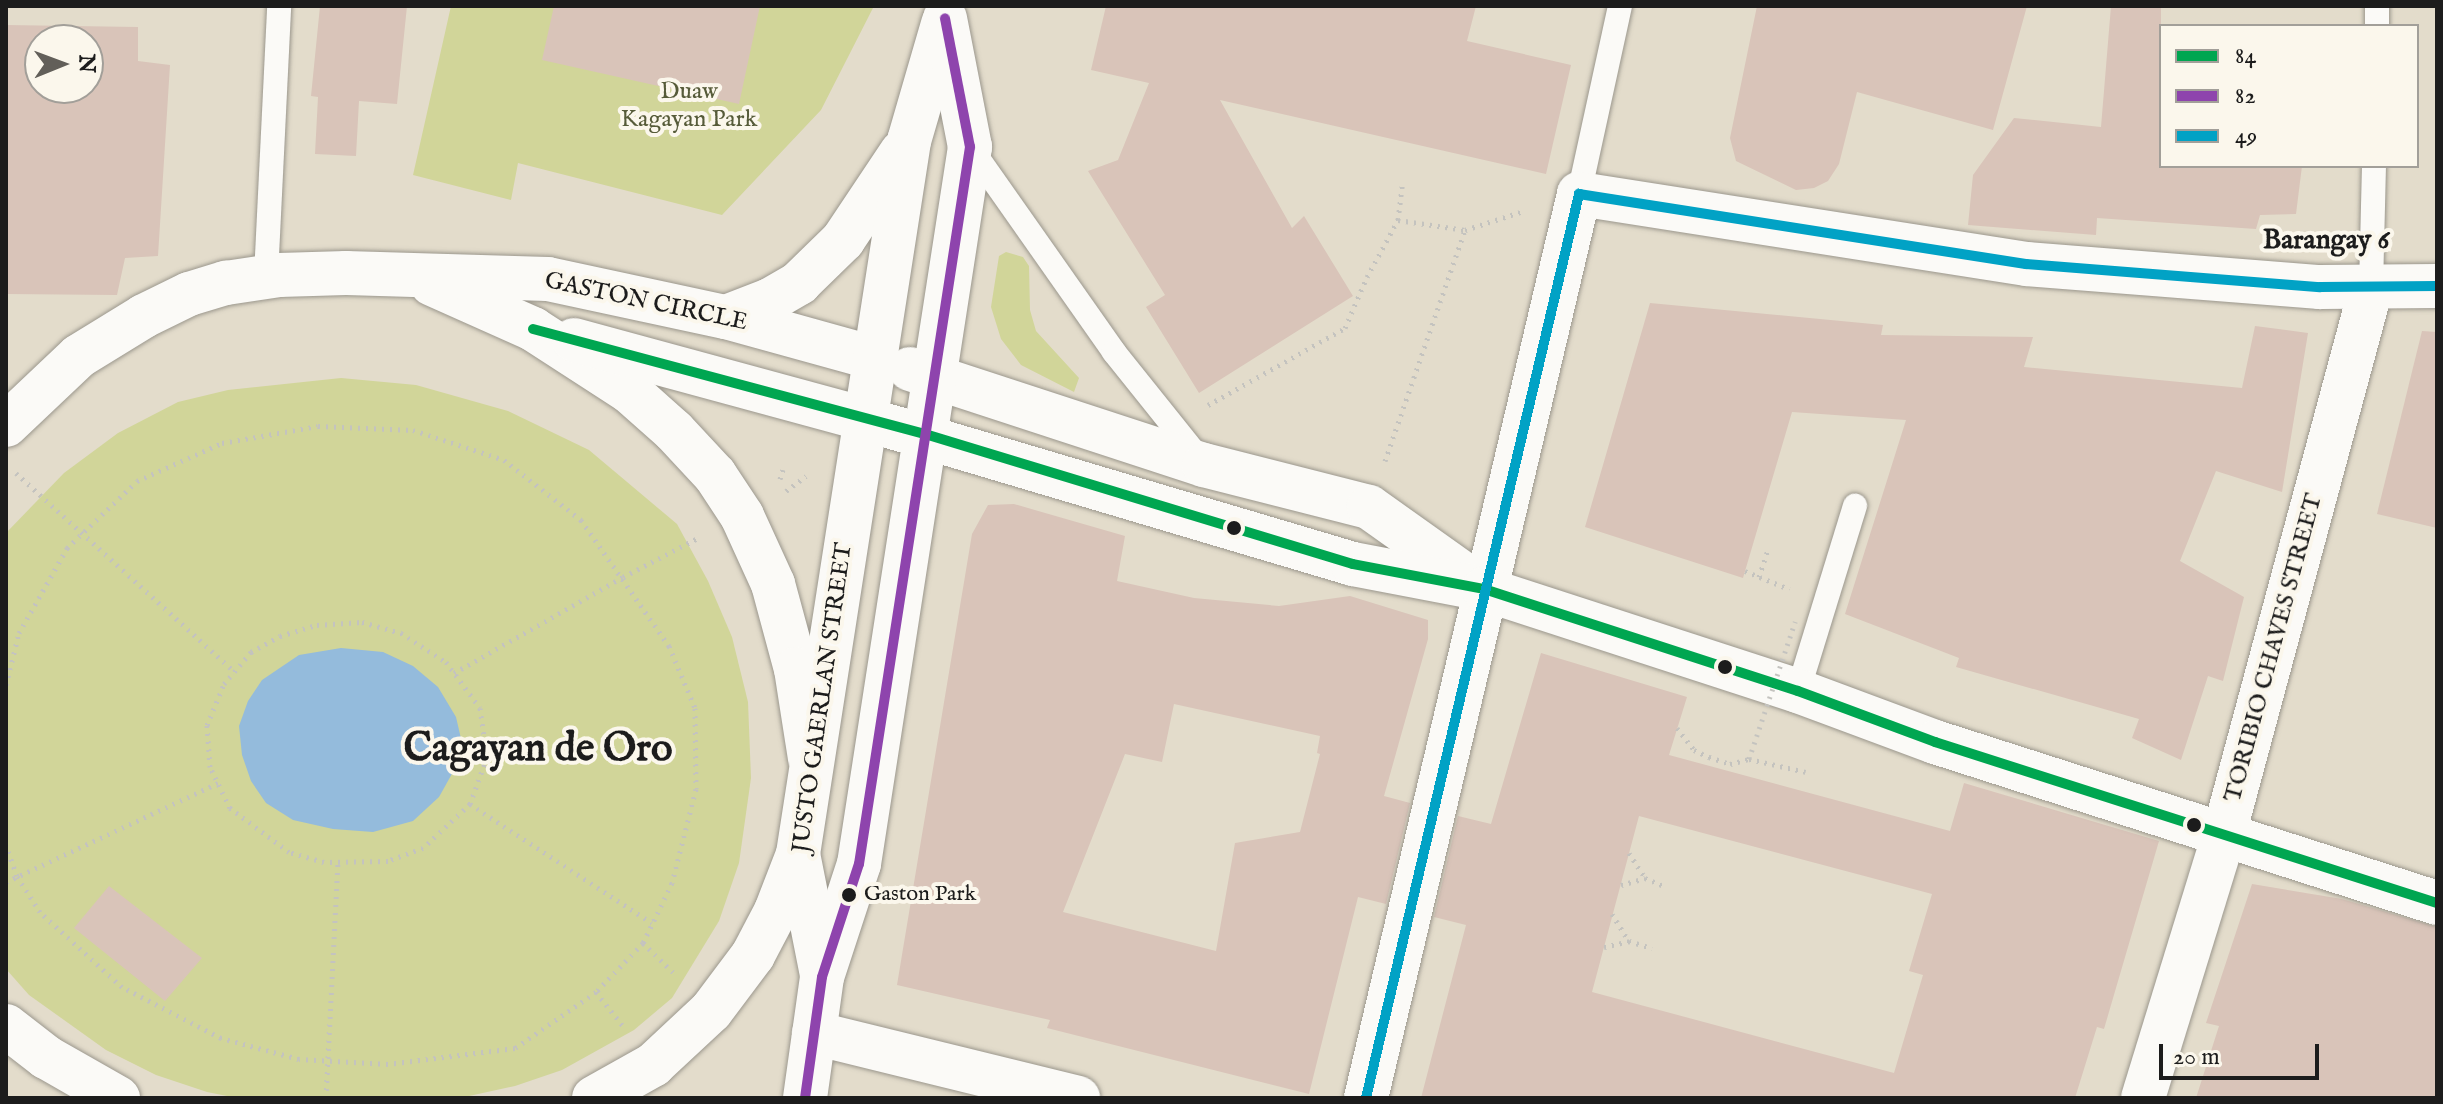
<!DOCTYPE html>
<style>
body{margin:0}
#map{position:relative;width:2443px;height:1104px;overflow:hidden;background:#e3dccb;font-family:"IM FELL English",serif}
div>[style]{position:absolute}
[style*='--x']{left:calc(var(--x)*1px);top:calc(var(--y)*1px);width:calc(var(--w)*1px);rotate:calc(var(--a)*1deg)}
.green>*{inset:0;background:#d1d599}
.water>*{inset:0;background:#94bbdc}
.building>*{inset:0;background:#d9c4b9}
.path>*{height:5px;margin-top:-2.5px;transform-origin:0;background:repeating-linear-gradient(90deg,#c4c3bf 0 2px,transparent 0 8px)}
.roads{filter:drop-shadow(0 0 2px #9b978d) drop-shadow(0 0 2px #9b978d)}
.service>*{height:24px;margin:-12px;padding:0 12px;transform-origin:12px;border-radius:12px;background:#fbfaf7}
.minor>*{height:44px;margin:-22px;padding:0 22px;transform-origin:22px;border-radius:22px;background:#fbfaf7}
.tertiary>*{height:44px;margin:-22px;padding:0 22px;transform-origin:22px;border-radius:22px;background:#fbfaf7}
.secondary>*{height:44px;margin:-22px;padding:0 22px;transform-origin:22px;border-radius:22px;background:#fbfaf7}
.path-bridge>*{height:5px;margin-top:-2.5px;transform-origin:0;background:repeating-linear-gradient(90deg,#c4c3bf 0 2px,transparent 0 8px)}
.bus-1>*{height:10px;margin:-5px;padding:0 5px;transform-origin:5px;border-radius:5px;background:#00a651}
.bus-2>*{height:10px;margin:-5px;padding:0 5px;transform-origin:5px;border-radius:5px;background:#8e44ad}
.bus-3>*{height:10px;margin:-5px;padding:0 5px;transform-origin:5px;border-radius:5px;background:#01a2c5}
.dots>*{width:22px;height:22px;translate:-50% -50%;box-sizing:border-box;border:4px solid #fbf7ec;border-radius:50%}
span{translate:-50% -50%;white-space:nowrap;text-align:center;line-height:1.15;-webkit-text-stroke:8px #fbf7ec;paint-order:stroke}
.bus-label{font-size:22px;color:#1c1c1c}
.left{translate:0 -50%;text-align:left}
.park-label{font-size:24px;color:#565b39}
.street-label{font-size:24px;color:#1c1c1c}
.quarter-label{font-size:28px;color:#1c1c1c;font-weight:700}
.town-label{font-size:40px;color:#1c1c1c;font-weight:700}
.frame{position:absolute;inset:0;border:8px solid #1c1c1c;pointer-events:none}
.legend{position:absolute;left:2159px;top:24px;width:260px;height:144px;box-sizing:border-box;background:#fbf7ec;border:2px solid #a29f99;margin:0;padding:10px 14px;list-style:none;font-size:24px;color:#1c1c1c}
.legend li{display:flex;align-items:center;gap:16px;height:40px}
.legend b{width:40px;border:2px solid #a29f99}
.north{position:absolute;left:24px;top:24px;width:80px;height:80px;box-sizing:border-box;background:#fbf7ec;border:2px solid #a29f99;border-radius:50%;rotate:89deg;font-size:22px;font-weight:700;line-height:32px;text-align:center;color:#1c1c1c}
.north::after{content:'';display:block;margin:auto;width:28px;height:36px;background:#625f59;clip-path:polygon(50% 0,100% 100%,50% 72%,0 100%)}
.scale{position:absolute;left:2159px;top:1044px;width:160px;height:36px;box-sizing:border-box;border:4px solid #1c1c1c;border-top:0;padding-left:10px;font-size:24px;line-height:28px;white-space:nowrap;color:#1c1c1c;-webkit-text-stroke:6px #fbf7ec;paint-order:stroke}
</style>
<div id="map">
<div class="green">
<div style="clip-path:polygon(451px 6px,874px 6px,821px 110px,722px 215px,518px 163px,511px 200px,413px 175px)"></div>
<div style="clip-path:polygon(1006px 252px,1023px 257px,1029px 266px,1030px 310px,1036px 331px,1079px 378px,1074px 392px,1021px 365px,1001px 339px,991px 307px,999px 256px)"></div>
<div style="clip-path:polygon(341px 378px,416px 385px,508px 411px,589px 450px,677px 524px,708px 581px,732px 637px,748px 702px,751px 778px,739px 863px,719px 921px,672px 998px,634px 1030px,562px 1070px,515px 1086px,460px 1098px,237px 1098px,207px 1092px,156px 1075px,106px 1050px,29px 995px,6px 969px,6px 533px,64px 473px,118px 433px,178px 402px,228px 390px)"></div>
</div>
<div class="water">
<div style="clip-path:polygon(341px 648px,383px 652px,413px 666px,438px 687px,456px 717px,462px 743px,453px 772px,439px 797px,413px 821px,373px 832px,333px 829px,293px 820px,266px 803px,251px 781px,242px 755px,239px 726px,248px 701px,262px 680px,299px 655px)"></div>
</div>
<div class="building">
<div style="clip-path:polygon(320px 6px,407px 6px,397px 104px,359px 101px,356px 156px,315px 154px,318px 97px,311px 96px)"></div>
<div style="clip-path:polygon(554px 6px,760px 6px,739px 104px,542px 60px)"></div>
<div style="clip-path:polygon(1106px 6px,1476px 6px,1467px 41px,1571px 65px,1546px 174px,1220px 100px,1292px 228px,1304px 216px,1353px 296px,1199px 393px,1146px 307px,1165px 295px,1088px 171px,1118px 160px,1149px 83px,1091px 70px)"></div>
<div style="clip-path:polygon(1757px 6px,2027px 6px,1993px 130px,1857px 92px,1839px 164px,1828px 181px,1814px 188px,1796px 190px,1736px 161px,1730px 138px)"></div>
<div style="clip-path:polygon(2111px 6px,2161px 6px,2161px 166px,2302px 166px,2296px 214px,2260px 215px,2256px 229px,2097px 218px,2096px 235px,1968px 225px,1973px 175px,2014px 118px,2101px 127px)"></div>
<div style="clip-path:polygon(evenodd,6px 25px,138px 27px,138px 61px,170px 65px,158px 256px,125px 258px,117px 295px,6px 294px,6px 25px,40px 40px,88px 40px,88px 88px,40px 88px,40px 40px)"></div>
<div style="clip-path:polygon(1650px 303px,1883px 325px,1881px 335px,2033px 337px,2024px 367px,2242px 388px,2255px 326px,2308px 333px,2282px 492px,2216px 471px,2180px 561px,2244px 597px,2223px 681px,2208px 676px,2181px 760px,2132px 738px,2139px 719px,1956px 667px,1959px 658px,1845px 614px,1906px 420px,1792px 412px,1743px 578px,1585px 527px)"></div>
<div style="clip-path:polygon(2422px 331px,2437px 332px,2437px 528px,2377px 514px)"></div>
<div style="clip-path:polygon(evenodd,1014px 504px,1125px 536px,1117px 581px,1194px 598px,1279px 606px,1350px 596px,1428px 620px,1428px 639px,1384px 796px,1410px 803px,1386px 904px,1358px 897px,1309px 1094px,1047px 1028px,1050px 1020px,897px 985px,972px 534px,988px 505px,1014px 504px,1174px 704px,1320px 736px,1317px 753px,1320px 754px,1300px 832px,1235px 843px,1216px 951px,1063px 912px,1125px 754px,1162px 762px,1174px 704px)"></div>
<div style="clip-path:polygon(evenodd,1541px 653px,1687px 697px,1669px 755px,1950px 831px,1964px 783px,2159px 841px,2104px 1029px,2097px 1027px,2075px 1098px,1421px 1098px,1466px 925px,1434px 917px,1458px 816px,1491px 824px,1541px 653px,1639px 816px,1932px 894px,1909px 971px,1923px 975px,1894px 1073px,1592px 992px,1639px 816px)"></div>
<div style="clip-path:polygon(2252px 884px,2342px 899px,2437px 927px,2437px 1098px,2196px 1098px,2219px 1026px,2206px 1023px)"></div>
<div style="clip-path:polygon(109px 886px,202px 958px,165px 1001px,74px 928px)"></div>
</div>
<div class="path">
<div style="--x:1398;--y:220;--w:68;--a:8.5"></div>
<div style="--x:1465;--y:230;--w:62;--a:-17.9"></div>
<div style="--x:1208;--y:405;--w:157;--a:-29.3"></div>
<div style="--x:1345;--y:328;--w:56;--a:-66.7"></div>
<div style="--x:1367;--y:277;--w:65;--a:-61.5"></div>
<div style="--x:1398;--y:220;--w:35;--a:-83"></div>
<div style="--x:1385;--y:461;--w:244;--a:-70.9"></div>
<div style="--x:16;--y:473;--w:296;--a:42.3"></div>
<div style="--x:780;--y:479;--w:10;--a:-73"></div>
<div style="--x:786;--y:491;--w:25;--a:-37"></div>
<div style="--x:1745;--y:571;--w:48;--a:22.2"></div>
<div style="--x:1759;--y:577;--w:29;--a:-72"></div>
<div style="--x:362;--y:622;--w:41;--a:15.8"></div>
<div style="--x:401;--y:633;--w:54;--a:32.8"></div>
<div style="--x:446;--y:662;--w:57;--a:53.5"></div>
<div style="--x:480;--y:708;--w:49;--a:81.9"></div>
<div style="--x:487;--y:757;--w:50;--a:109.9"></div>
<div style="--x:470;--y:804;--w:64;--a:136.9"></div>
<div style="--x:423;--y:848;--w:37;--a:160"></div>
<div style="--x:388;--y:861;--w:64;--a:179.1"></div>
<div style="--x:324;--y:862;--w:36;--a:-164"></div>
<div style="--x:289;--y:852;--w:74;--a:-143.3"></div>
<div style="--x:230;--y:808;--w:46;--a:-116"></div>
<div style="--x:210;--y:767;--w:42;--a:-94.1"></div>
<div style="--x:207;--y:725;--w:44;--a:-67.5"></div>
<div style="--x:224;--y:684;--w:42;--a:-49.8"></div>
<div style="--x:251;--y:652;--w:33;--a:-29"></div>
<div style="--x:280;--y:636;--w:39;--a:-17"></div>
<div style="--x:317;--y:625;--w:45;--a:-3.8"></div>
<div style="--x:454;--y:673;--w:194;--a:-29.6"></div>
<div style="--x:623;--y:577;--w:85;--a:-27.5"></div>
<div style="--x:6;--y:685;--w:54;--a:-76"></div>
<div style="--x:19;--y:633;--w:98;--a:-60.5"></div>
<div style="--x:67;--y:548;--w:97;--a:-43.7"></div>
<div style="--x:137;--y:481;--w:93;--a:-24.1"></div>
<div style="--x:222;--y:443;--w:97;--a:-10"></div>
<div style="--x:318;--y:426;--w:95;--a:2.4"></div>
<div style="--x:413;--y:430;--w:96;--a:18.2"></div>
<div style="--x:504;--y:460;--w:98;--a:37.9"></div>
<div style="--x:581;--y:520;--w:154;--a:55.1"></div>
<div style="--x:669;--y:646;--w:67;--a:67.2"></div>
<div style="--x:695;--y:708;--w:81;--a:89.3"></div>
<div style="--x:696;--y:789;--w:97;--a:104.3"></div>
<div style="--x:672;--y:883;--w:67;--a:115.8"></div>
<div style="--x:643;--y:943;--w:68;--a:133.8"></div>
<div style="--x:596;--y:992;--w:98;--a:145.3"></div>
<div style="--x:515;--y:1048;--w:128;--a:172.8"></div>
<div style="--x:388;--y:1064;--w:89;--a:-176.8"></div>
<div style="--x:299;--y:1059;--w:81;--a:-164.9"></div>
<div style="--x:221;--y:1038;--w:111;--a:-152.7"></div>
<div style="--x:122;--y:987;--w:111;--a:-137.6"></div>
<div style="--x:40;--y:912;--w:43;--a:-122.6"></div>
<div style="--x:17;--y:876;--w:32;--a:-110"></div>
<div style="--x:1677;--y:728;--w:28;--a:52"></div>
<div style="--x:1694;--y:750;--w:17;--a:25"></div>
<div style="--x:1709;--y:757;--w:22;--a:18"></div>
<div style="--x:1730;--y:764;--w:20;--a:-15"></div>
<div style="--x:1749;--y:759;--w:58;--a:12.8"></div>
<div style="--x:470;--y:804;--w:217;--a:33.2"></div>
<div style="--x:1629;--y:853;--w:30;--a:57"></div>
<div style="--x:6;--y:882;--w:234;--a:-25"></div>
<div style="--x:1621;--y:885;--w:25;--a:-16"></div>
<div style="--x:1645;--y:878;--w:23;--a:23"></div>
<div style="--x:1612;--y:914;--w:32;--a:58"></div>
<div style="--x:1629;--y:941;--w:24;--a:17"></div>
<div style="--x:643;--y:943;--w:47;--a:44.1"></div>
<div style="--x:1604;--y:947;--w:26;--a:-13"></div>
<div style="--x:596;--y:992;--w:43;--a:51.5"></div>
<div style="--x:326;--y:1098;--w:236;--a:-87.1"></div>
</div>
<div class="roads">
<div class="service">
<div style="--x:2377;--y:26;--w:20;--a:-90"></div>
<div style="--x:970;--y:147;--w:251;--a:54.9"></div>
<div style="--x:1114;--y:352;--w:134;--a:51.3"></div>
<div style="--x:1579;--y:194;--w:192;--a:-77.7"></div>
<div style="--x:266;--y:276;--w:270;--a:-87.2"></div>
<div style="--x:2371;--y:288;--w:122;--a:-88.6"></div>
<div style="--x:1798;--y:691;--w:194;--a:-72.9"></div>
</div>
<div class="minor">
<div style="--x:814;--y:1033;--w:272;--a:13.8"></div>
<div style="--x:2143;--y:1098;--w:276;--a:-72.9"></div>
<div style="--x:2224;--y:834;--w:565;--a:-74.93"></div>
</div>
<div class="tertiary">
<div style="--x:432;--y:284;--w:111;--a:24"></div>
<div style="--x:533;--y:329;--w:114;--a:32.9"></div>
<div style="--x:629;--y:391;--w:60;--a:41.6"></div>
<div style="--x:674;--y:431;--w:60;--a:47"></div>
<div style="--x:715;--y:475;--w:49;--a:56.6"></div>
<div style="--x:742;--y:516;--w:75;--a:65.5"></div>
<div style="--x:773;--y:584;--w:88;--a:74.9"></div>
<div style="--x:796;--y:669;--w:90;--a:81.1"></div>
<div style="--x:574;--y:340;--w:302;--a:15.2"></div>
<div style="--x:6;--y:425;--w:100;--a:-43.4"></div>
<div style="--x:79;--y:356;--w:76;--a:-31.6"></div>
<div style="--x:144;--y:316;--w:50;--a:-26.1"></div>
<div style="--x:189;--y:294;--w:39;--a:-17"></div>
<div style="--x:226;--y:283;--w:54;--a:-8.6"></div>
<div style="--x:279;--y:275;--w:67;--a:-1.7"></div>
<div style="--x:346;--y:273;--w:202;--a:1.7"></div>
<div style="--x:548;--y:279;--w:182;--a:12.1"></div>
<div style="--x:726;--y:317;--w:154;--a:15.5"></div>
<div style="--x:6;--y:1026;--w:51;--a:37.8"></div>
<div style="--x:46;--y:1057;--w:83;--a:29.7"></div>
<div style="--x:594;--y:1098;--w:68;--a:-29.2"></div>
<div style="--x:653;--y:1065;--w:79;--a:-43"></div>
<div style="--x:711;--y:1011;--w:70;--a:-53.1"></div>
<div style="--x:753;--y:955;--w:50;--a:-62.4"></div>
<div style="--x:776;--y:911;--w:61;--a:-68.9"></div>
<div style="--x:1366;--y:1098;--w:929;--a:-76.74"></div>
<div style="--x:1579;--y:194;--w:452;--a:8.9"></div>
<div style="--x:2026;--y:264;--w:295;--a:4.5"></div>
<div style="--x:2320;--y:287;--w:117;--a:-0.5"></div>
</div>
<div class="secondary">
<div style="--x:726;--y:317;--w:47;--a:-21.1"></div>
<div style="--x:770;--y:300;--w:34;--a:-30"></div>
<div style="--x:799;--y:283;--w:62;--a:-44.3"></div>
<div style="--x:843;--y:240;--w:105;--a:-56.3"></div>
<div style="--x:910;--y:369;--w:309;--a:18.1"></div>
<div style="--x:1204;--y:465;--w:170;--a:14.3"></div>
<div style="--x:1369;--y:507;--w:128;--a:35.4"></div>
<div style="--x:865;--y:419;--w:509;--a:16.55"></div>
<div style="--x:1353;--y:564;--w:133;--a:10.8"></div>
<div style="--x:1484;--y:589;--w:330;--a:18"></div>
<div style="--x:1798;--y:691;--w:146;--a:20.4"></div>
<div style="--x:1935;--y:742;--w:527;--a:17.78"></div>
<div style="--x:822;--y:975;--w:123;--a:-101.2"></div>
<div style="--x:798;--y:854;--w:722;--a:-81.15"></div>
<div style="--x:909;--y:141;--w:122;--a:-73.8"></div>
<div style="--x:805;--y:1098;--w:122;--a:-82"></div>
<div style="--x:822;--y:977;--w:119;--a:-71.9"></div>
<div style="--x:859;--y:864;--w:726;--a:-81.2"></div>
<div style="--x:970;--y:147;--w:131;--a:-101"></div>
</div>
</div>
<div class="path-bridge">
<div style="--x:1749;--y:759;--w:145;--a:-71.4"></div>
</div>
<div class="bus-1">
<div style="--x:533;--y:329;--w:406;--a:15"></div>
<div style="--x:925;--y:434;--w:447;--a:16.9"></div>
<div style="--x:1353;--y:564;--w:133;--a:10.8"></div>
<div style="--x:1484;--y:589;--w:330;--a:18"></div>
<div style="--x:1798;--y:691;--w:146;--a:20.4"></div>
<div style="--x:1935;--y:742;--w:527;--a:17.78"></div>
</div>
<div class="bus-2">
<div style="--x:805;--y:1098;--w:122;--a:-82"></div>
<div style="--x:822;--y:977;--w:119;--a:-71.9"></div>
<div style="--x:859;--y:864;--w:726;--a:-81.2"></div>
<div style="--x:970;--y:147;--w:131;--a:-101"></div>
</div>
<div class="bus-3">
<div style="--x:1366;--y:1098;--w:929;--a:-76.74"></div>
<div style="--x:1579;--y:194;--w:452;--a:8.9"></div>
<div style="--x:2026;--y:264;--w:295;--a:4.5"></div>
<div style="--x:2320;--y:287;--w:117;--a:-0.5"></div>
</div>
<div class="dots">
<div style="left:1234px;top:528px;background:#1c1c1c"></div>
<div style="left:1725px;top:667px;background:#1c1c1c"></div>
<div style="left:2194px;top:825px;background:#1c1c1c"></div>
<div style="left:849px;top:895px;background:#1c1c1c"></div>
</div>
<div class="bus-label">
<span class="left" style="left:864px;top:895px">Gaston Park</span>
</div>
<div class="park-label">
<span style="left:689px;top:106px">Duaw<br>Kagayan Park</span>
</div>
<div class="street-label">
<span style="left:646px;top:302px;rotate:12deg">GASTON CIRCLE</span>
<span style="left:2274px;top:648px;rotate:-75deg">TORIBIO CHAVES STREET</span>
<span style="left:823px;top:698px;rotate:-82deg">JUSTO GAERLAN STREET</span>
</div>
<div class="quarter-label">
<span style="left:2326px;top:241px">Barangay 6</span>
</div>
<div class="town-label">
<span style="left:538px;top:750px">Cagayan de Oro</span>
</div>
<div class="frame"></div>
<ul class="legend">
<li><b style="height:10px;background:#00a651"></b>84</li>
<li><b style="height:10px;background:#8e44ad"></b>82</li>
<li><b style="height:10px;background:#01a2c5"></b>49</li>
</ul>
<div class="north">N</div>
<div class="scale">20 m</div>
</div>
